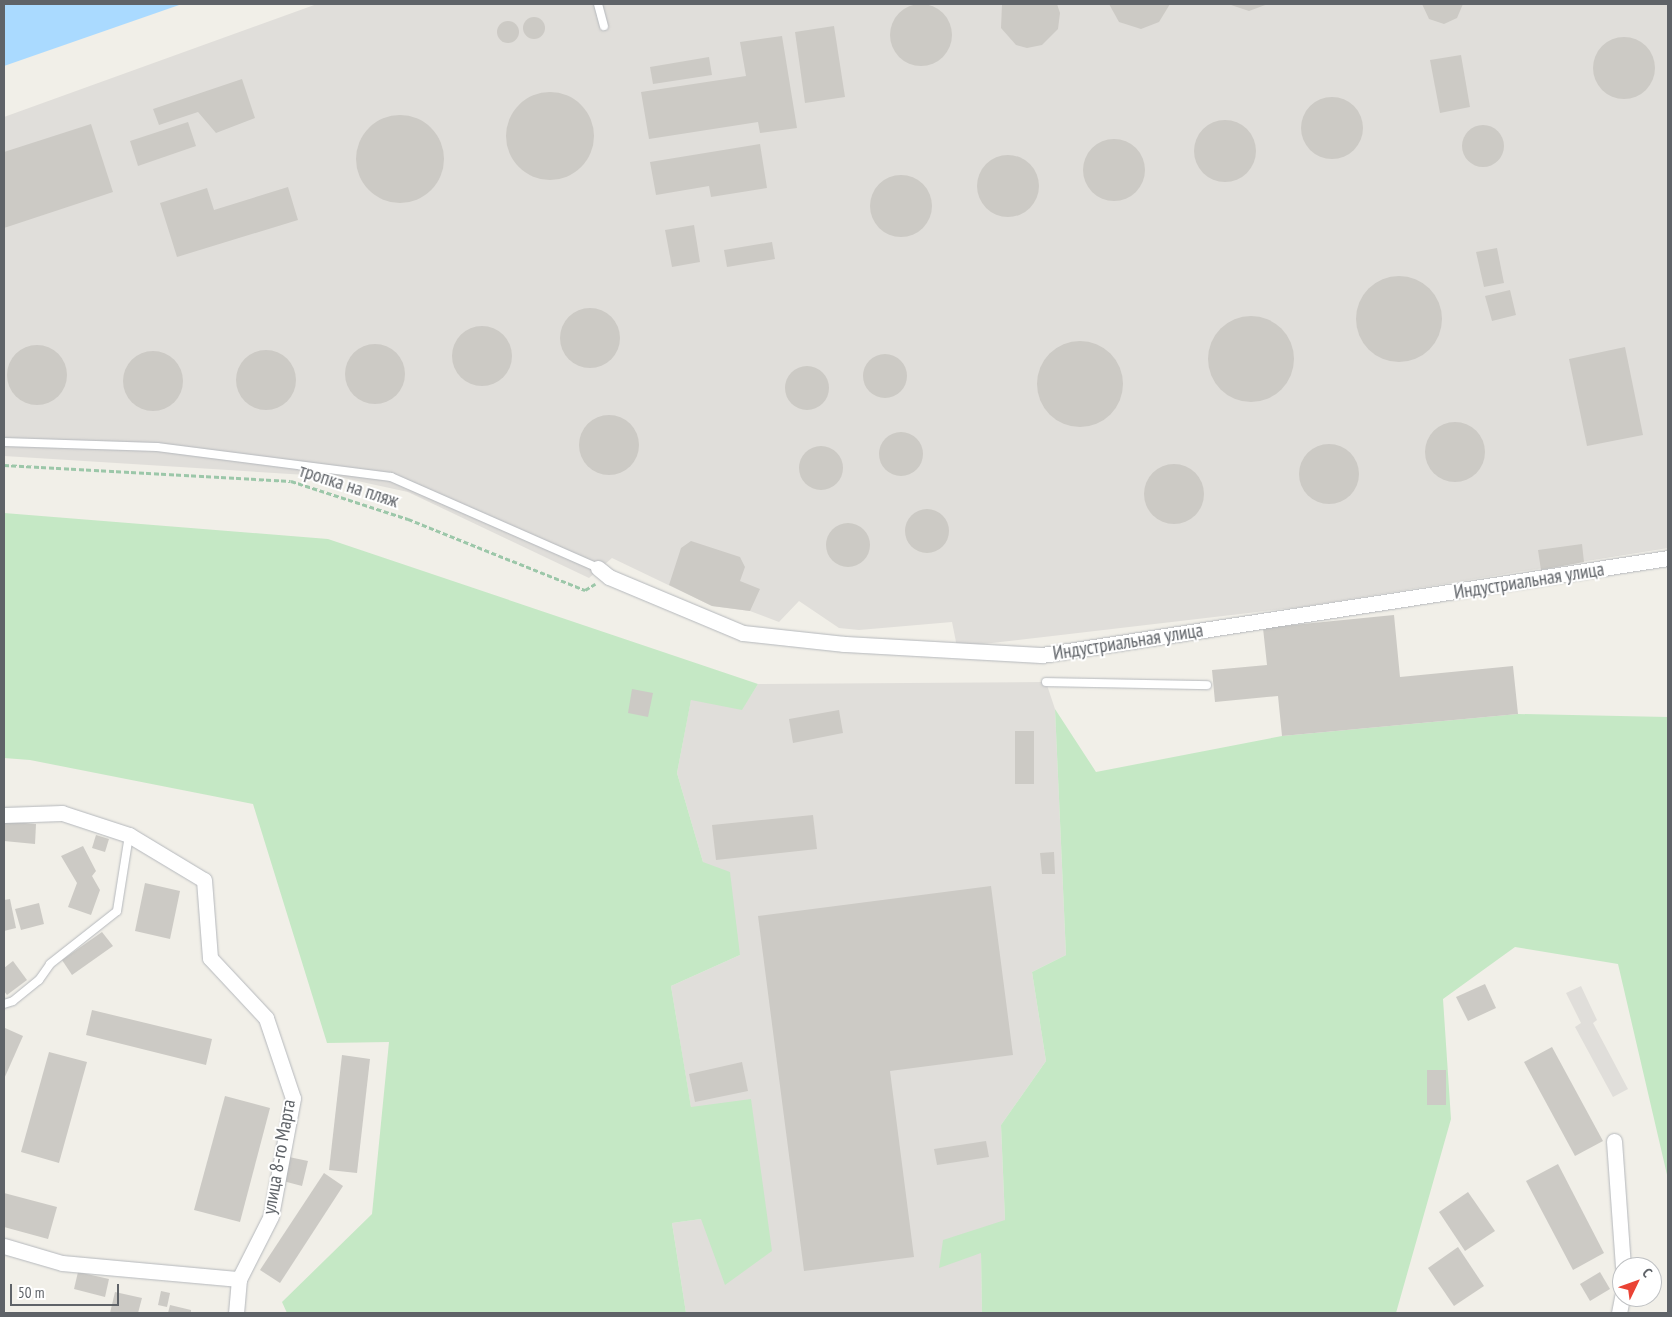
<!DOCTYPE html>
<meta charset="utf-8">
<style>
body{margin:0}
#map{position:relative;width:1672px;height:1317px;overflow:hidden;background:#f1efe8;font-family:"PT Sans Narrow",sans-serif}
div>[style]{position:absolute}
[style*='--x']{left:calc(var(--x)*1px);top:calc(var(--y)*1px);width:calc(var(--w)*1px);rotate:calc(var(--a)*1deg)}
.industrial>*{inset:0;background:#e0deda}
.green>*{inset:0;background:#c5e8c5}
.water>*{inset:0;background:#aadaff}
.building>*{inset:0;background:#cccac5}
.round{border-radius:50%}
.path>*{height:2.5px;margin-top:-1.25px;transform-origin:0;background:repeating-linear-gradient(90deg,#9cc7a9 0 5px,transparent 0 7.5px)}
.roads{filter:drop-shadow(0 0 1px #b5b8bc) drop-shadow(0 0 1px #b5b8bc)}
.service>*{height:8px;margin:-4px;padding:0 4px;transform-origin:4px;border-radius:4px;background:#fff}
.minor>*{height:15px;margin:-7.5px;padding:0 7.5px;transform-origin:7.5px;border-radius:7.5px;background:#fff}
span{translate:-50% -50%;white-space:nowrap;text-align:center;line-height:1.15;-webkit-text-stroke:4px #fff;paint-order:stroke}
.street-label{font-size:19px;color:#5f6368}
.frame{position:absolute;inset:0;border:5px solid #5f6368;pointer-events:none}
.north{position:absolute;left:1612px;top:1257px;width:50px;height:50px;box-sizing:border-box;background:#fff;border:1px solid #bfc1c3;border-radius:50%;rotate:48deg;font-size:14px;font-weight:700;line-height:20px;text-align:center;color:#5f6368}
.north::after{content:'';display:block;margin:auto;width:18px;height:22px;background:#ea4335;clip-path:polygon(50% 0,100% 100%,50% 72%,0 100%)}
.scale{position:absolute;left:10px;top:1284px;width:109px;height:22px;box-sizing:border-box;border:2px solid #5f6368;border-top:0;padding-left:6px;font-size:15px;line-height:18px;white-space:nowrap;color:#5f6368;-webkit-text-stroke:4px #fff;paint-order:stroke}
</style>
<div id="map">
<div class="industrial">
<div style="clip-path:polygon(317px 4px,1668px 4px,1668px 548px,1301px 607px,957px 647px,952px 622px,859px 630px,839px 628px,799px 601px,779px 622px,750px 611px,712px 606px,612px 558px,589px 578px,408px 492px,339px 477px,4px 456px,4px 117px)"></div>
<div style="clip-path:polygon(1046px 682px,1055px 709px,1066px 955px,1032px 972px,1046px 1061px,1001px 1125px,1005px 1220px,981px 1252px,982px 1313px,686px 1313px,672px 1223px,701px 1219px,751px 1100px,691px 1108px,671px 986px,740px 955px,703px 862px,677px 773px,691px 699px,742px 709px,758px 684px)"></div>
<div style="clip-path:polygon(1581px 986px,1597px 1020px,1593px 1023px,1628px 1089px,1613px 1097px,1575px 1027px,1581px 1023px,1566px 993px)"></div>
</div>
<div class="green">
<div style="clip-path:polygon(4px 513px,328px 539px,758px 684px,742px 710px,691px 700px,677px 773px,703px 862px,730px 872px,740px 955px,671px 986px,691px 1107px,751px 1099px,772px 1251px,725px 1285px,701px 1219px,672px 1223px,686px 1313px,287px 1313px,282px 1302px,372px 1214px,389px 1042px,327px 1043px,253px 804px,30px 760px,4px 758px)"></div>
<div style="clip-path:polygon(1055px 709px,1096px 772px,1282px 736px,1518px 714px,1668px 717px,1668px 1179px,1618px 964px,1515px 947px,1443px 999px,1451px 1119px,1396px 1313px,982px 1313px,981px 1253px,939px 1268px,943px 1240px,1005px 1220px,1001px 1125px,1046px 1061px,1032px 972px,1066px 955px)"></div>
</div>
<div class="water">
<div style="clip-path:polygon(4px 4px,182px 4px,4px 66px)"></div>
</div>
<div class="building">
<div style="clip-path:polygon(1002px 4px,1057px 4px,1060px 13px,1058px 29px,1042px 45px,1027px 48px,1016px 45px,1001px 28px)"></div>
<div style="clip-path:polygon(1109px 4px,1170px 4px,1159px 22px,1141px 29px,1119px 22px)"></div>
<div style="clip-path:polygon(1228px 4px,1268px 4px,1249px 11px)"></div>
<div style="clip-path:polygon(1422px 4px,1463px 4px,1457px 18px,1444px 24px,1429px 19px)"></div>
<div class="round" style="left:890px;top:4px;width:62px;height:62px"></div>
<div class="round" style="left:523px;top:17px;width:22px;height:22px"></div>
<div class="round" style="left:497px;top:21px;width:22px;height:22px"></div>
<div style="clip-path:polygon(834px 26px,845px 97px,805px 103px,795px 32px)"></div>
<div style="clip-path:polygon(782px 36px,797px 128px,760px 133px,758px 122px,649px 139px,641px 92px,746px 76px,740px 42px)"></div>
<div class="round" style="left:1593px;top:37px;width:62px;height:62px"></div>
<div style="clip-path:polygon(1461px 55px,1470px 107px,1440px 113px,1430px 60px)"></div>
<div style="clip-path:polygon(709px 57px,712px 75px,653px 84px,650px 67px)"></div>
<div style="clip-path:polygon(242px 79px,255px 118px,216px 133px,198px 112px,159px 125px,153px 109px)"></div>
<div class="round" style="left:506px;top:92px;width:88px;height:88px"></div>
<div class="round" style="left:1301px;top:97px;width:62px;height:62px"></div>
<div class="round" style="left:356px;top:115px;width:88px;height:88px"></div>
<div class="round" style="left:1194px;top:120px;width:62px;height:62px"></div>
<div style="clip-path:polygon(188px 122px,196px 146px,138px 166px,130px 141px)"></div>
<div style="clip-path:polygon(91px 124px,113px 192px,4px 228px,4px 152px)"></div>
<div class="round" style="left:1462px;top:125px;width:42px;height:42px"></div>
<div class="round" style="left:1083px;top:139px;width:62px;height:62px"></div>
<div style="clip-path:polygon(760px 144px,767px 188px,711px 197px,709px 186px,656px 195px,650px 162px)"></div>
<div class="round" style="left:977px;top:155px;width:62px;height:62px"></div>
<div class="round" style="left:870px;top:175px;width:62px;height:62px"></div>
<div style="clip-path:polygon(288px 187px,298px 220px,177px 257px,160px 203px,207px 188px,214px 210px)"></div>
<div style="clip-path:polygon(694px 225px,700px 262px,672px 267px,665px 230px)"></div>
<div style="clip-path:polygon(772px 242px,775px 259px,727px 267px,724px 250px)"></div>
<div style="clip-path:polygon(1497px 248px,1504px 283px,1484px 287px,1476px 252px)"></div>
<div class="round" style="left:1356px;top:276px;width:86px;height:86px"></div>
<div style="clip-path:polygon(1510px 290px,1516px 315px,1492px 321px,1485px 296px)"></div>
<div class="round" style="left:560px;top:308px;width:60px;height:60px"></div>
<div class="round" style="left:1208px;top:316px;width:86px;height:86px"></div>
<div class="round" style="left:452px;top:326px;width:60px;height:60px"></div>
<div class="round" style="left:1037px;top:341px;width:86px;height:86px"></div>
<div class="round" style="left:345px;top:344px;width:60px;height:60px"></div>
<div class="round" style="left:7px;top:345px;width:60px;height:60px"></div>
<div style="clip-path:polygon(1625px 347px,1643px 435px,1587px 446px,1569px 359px)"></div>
<div class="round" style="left:236px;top:350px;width:60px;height:60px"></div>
<div class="round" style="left:123px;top:351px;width:60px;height:60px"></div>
<div class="round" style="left:863px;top:354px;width:44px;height:44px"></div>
<div class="round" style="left:785px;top:366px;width:44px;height:44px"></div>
<div class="round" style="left:579px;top:415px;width:60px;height:60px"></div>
<div class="round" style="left:1425px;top:422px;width:60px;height:60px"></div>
<div class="round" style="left:879px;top:432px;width:44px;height:44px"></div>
<div class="round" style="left:1299px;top:444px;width:60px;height:60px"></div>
<div class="round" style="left:799px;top:446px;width:44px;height:44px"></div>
<div class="round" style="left:1144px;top:464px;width:60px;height:60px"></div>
<div class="round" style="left:905px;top:509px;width:44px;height:44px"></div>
<div class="round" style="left:826px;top:523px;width:44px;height:44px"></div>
<div style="clip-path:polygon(691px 541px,740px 557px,745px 567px,740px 581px,760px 589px,750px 611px,712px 606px,669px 585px,681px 548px)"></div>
<div style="clip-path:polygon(1582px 544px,1584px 562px,1541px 570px,1538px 550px)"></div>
<div style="clip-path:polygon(1394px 615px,1400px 677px,1513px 666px,1518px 714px,1282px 736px,1278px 696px,1215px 702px,1212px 670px,1267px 665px,1263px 628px)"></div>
<div style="clip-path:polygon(632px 689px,653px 693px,648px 717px,628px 713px)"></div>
<div style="clip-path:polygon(839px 710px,843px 733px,793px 743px,789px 719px)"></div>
<div style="clip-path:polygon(1015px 731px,1034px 731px,1034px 784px,1015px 784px)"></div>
<div style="clip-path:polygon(813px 815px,817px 849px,716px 860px,712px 825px)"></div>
<div style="clip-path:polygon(4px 821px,36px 824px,35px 844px,4px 841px)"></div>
<div style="clip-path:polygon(96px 835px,109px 839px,105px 852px,92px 848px)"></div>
<div style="clip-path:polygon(83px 846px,96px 871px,92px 876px,100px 890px,91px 915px,68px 907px,77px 883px,61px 856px)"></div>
<div style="clip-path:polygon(1054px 852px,1055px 874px,1042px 874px,1040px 853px)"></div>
<div style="clip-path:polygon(145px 883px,180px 891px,170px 939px,135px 931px)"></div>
<div style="clip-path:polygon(991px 886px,1013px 1055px,890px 1071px,914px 1257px,804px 1271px,758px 916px)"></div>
<div style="clip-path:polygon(10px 899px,16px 928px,4px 931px,4px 900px)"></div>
<div style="clip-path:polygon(39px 903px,44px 924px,21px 930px,15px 909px)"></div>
<div style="clip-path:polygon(102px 932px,113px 946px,72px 975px,62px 960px)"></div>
<div style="clip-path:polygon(13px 961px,27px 980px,7px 995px,4px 991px,4px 968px)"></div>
<div style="clip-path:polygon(1485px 984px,1496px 1008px,1468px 1021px,1456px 997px)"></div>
<div style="clip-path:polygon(92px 1010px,212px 1039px,206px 1065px,86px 1035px)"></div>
<div style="clip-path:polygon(5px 1028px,23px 1036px,4px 1079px,4px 1031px)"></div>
<div style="clip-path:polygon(1552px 1047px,1603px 1141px,1575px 1156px,1524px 1062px)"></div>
<div style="clip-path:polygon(49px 1052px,87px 1062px,59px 1163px,21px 1152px)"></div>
<div style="clip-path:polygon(342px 1055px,370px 1059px,357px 1173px,329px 1170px)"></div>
<div style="clip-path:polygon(742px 1062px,748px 1091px,695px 1102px,689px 1074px)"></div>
<div style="clip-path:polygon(1427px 1070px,1446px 1070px,1446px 1105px,1427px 1105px)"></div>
<div style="clip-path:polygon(225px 1096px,270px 1108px,240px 1222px,194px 1210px)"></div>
<div style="clip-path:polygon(986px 1141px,989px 1157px,937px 1165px,934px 1149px)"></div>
<div style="clip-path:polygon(289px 1157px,308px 1161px,302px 1186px,283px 1181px)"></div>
<div style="clip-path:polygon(1558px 1164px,1604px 1253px,1573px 1270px,1526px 1181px)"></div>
<div style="clip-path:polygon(324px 1173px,343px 1186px,280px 1283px,260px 1270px)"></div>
<div style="clip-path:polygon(1468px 1192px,1495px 1231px,1465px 1251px,1439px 1212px)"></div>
<div style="clip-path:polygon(4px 1193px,57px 1207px,48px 1239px,4px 1227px)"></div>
<div style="clip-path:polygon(1458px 1247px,1484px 1286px,1454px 1306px,1428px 1268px)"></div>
<div style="clip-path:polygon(78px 1272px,109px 1279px,105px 1297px,74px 1289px)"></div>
<div style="clip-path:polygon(1600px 1272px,1610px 1289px,1590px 1301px,1580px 1284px)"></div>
<div style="clip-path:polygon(161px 1291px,170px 1293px,167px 1307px,158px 1305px)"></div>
<div style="clip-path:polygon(115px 1292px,142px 1298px,138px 1313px,110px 1313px)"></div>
<div style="clip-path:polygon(170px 1305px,191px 1310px,191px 1313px,168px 1313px)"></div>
</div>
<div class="path">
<div style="--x:4;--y:465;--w:287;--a:3.2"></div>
<div style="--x:291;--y:481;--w:123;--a:18"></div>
<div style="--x:408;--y:519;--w:191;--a:21.9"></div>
<div style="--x:585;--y:590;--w:12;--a:-31"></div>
</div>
<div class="roads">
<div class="service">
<div style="--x:598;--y:4;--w:23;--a:75"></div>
<div style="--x:4;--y:442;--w:153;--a:1.9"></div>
<div style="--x:157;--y:447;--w:236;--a:7.3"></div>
<div style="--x:391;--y:477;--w:226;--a:23.7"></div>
<div style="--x:1046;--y:682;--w:161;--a:1.1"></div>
<div style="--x:4;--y:1004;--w:9;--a:-18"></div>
<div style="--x:13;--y:1001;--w:33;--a:-39"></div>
<div style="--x:39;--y:980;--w:19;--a:-55"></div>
<div style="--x:50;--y:964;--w:85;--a:-38.3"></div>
<div style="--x:117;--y:911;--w:77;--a:-81"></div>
</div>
<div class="minor">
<div style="--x:598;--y:568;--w:14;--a:39"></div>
<div style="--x:609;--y:577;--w:145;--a:22.7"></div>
<div style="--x:743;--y:633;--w:102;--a:6.2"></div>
<div style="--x:844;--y:644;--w:198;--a:3.2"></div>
<div style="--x:1042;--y:655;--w:633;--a:-8.81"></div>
<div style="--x:4;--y:815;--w:58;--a:-2"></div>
<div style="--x:62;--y:813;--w:71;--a:18.2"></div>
<div style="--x:129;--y:835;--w:87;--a:31"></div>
<div style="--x:204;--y:880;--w:78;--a:85.6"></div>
<div style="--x:210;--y:958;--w:82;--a:47"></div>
<div style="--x:266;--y:1018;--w:84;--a:71.4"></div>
<div style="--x:293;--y:1098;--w:120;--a:100.6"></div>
<div style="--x:271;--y:1216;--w:71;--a:116.9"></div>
<div style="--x:239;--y:1279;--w:34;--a:95"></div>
<div style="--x:1614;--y:1141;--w:126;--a:85.9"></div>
<div style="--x:4;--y:1246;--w:60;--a:16.3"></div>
<div style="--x:62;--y:1263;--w:178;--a:5.2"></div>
<div style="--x:1619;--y:1313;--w:16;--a:-79"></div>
</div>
</div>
<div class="street-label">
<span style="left:349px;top:486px;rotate:18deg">тропка на пляж</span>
<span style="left:1529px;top:581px;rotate:-9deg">Индустриальная улица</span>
<span style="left:1128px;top:642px;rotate:-9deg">Индустриальная улица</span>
<span style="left:279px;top:1157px;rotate:-80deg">улица 8-го Марта</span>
</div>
<div class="frame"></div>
<div class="north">С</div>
<div class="scale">50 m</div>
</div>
